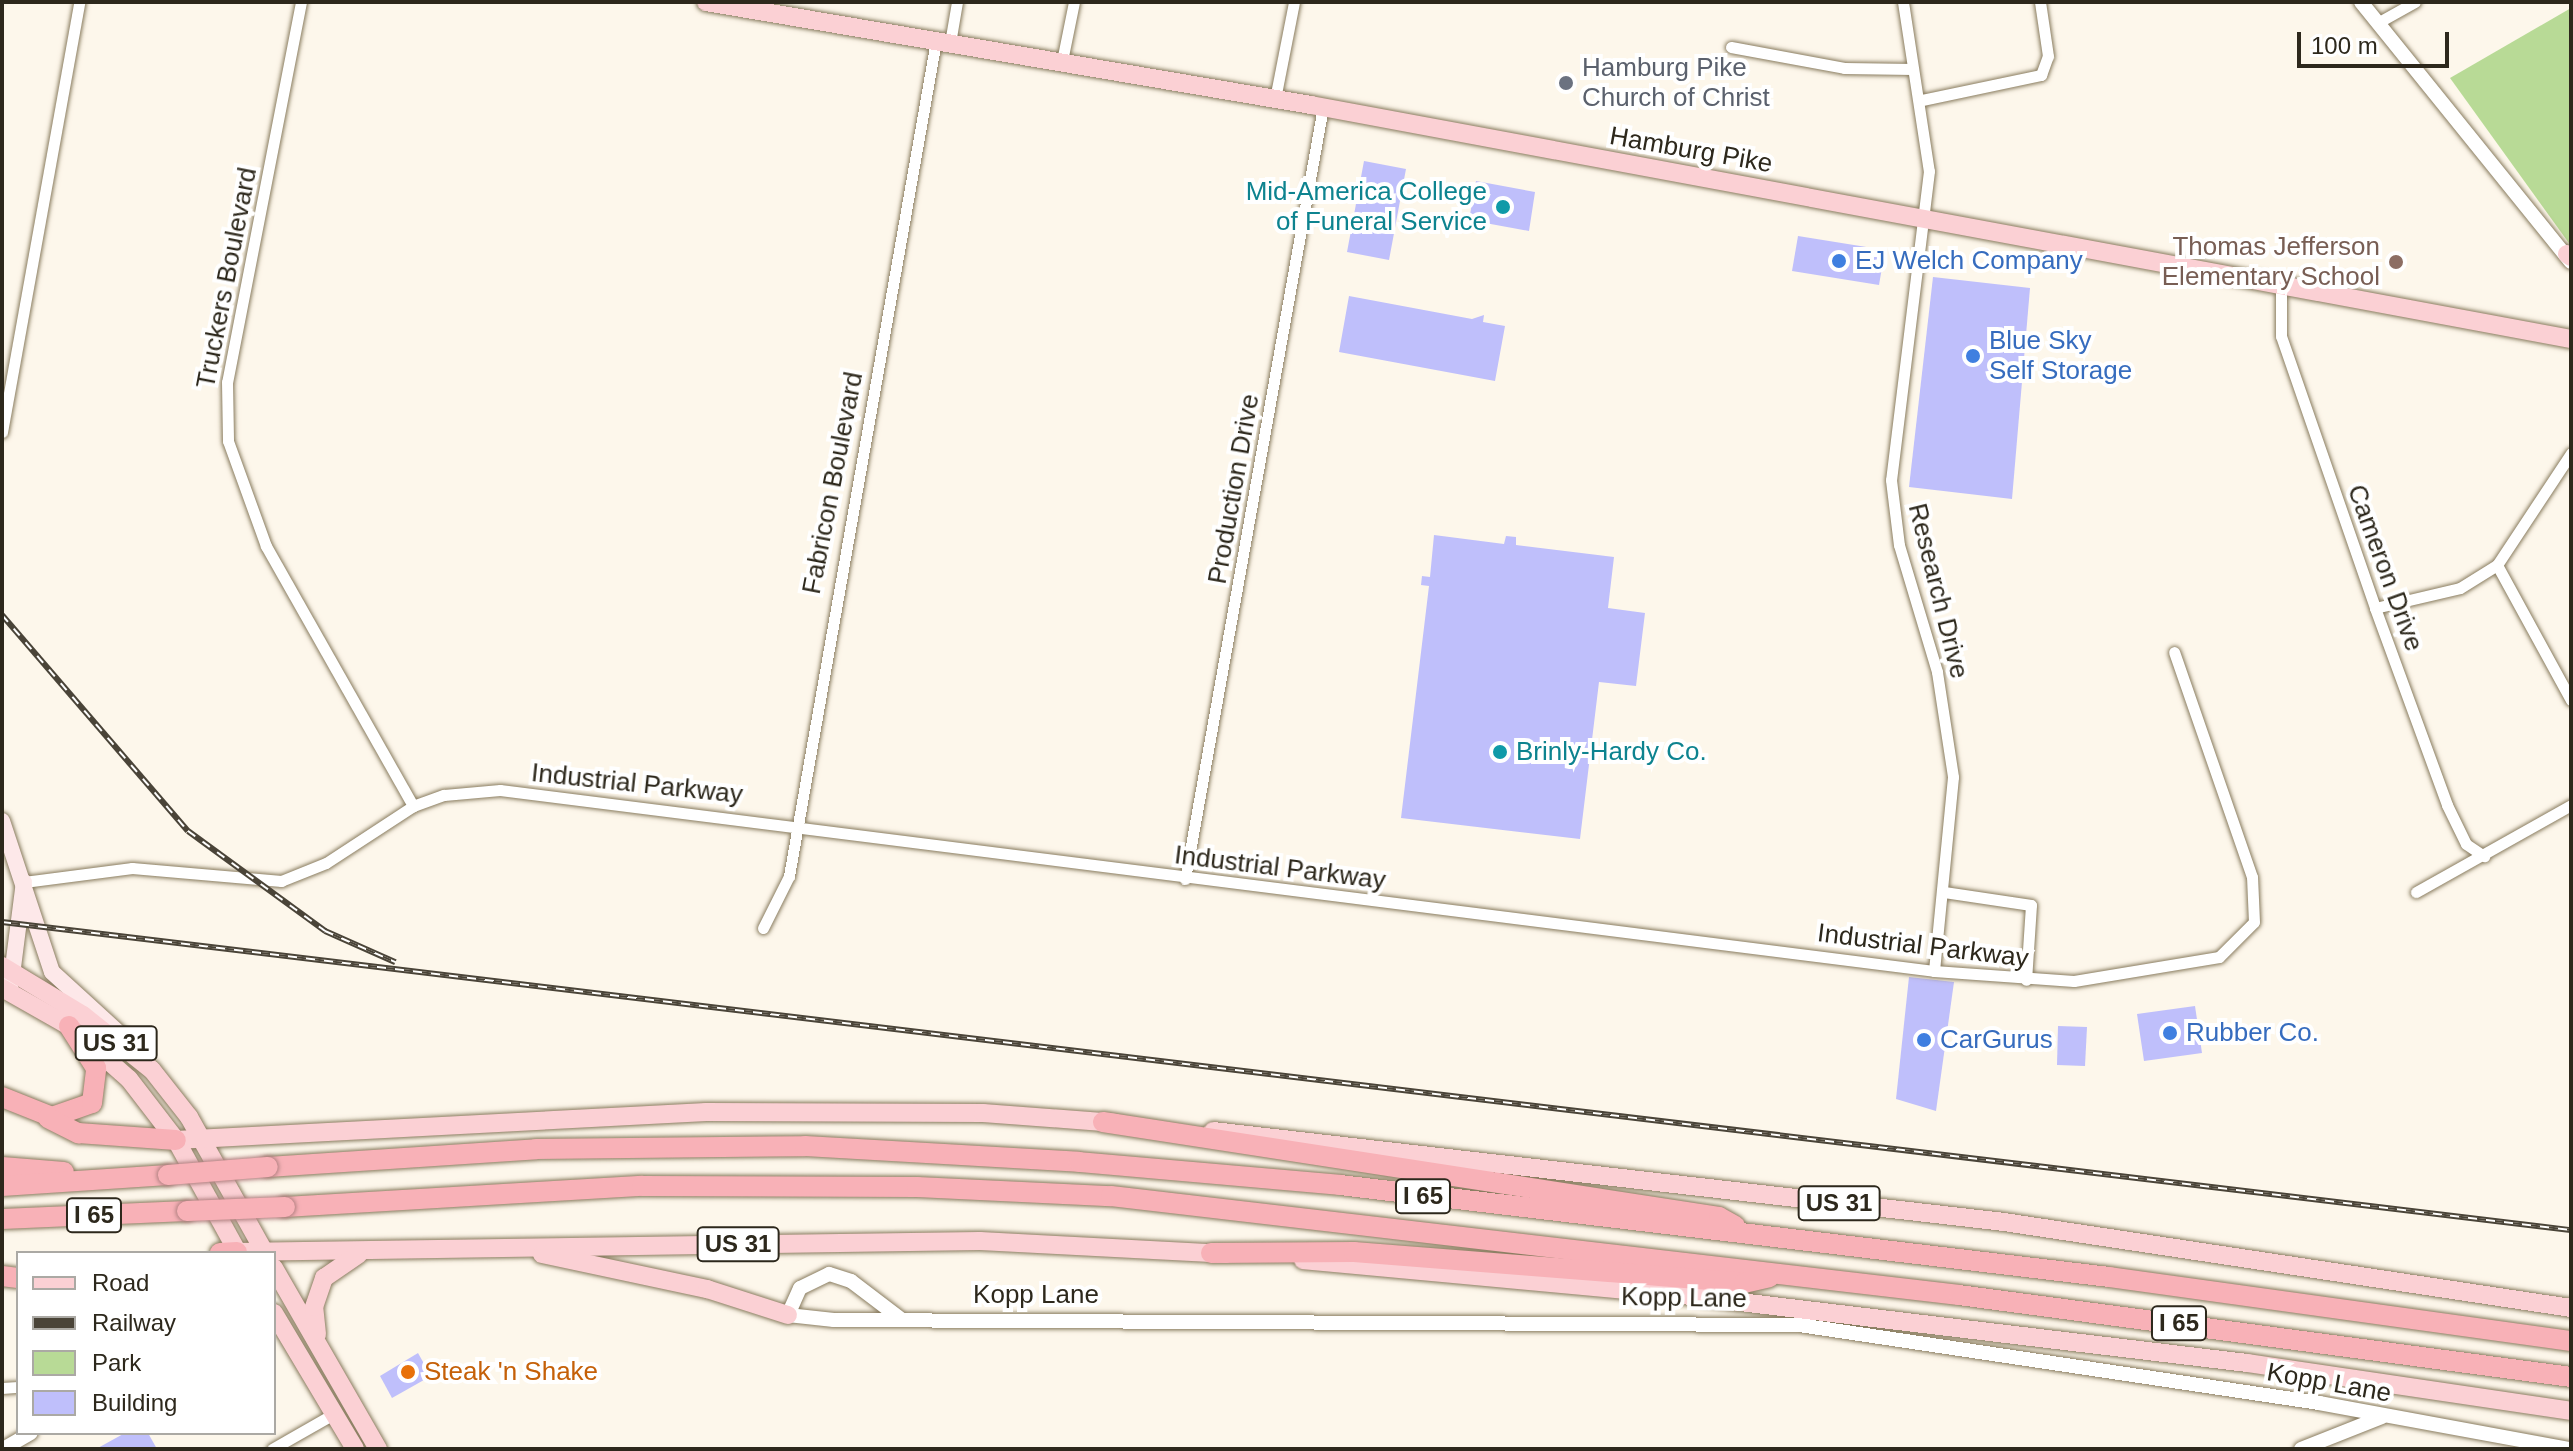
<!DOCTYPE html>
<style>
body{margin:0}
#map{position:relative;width:2573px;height:1451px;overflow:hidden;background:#fdf7eb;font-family:Helvetica,sans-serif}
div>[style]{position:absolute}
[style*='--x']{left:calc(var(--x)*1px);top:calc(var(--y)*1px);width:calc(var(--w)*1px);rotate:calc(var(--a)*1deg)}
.green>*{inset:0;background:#b8da96}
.building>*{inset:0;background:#bfbffb}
.roads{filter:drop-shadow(0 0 2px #897c5f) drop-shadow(0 0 2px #897c5f)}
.minor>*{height:11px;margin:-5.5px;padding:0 5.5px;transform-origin:5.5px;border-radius:5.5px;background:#fff}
.tertiary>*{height:14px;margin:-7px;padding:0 7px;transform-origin:7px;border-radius:7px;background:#fff}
.secondary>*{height:16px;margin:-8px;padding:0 8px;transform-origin:8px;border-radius:8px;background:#fde8e9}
.primary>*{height:18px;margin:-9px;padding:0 9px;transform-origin:9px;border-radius:9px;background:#fbd0d4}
.motorway>*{height:20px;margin:-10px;padding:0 10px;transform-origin:10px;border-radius:10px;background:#f8b1b7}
.rail>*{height:6px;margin-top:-3px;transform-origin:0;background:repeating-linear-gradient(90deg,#fff 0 9px,#4a4438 0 18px);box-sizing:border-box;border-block:2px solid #4a4438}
.bridges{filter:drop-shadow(0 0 2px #b18181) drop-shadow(0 0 2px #b18181)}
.motorway-bridge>*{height:20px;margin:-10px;padding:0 10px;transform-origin:10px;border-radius:10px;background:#f8b1b7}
.dots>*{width:22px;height:22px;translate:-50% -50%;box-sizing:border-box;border:4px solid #fff;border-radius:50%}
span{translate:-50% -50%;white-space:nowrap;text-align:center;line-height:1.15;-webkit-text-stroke:8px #fff;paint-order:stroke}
.shield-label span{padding:2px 6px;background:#fff;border:2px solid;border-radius:6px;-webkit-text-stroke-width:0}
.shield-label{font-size:24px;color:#2d281c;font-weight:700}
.worship-label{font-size:26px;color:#5b616d}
.left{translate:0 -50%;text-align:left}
.street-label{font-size:26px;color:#2d281c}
.culture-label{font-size:26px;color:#0d838f}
.right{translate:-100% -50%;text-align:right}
.education-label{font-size:26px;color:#785e54}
.shop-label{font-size:26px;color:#366cbe}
.food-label{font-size:26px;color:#c56008}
.frame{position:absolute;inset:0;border:4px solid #2d281c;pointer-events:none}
.legend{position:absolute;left:16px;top:1251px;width:260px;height:184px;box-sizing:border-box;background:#fff;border:2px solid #aba9a4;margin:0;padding:10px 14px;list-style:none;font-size:24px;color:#2d281c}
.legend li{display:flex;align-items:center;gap:16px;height:40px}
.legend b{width:40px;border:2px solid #aba9a4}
.scale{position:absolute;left:2297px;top:32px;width:152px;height:36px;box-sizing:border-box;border:4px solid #2d281c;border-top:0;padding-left:10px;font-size:24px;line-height:28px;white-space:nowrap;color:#2d281c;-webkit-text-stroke:6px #fff;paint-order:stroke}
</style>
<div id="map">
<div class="green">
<div style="clip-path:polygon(2571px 8px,2571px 246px,2450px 78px)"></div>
</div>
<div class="building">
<div style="clip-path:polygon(1364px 161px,1406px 169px,1389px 260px,1347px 252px)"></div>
<div style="clip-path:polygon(1476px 181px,1535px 192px,1529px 231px,1469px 220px)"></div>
<div style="clip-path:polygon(1798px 236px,1885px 250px,1879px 285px,1792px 271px)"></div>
<div style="clip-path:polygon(1933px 277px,2030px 288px,2012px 499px,1909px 487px)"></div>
<div style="clip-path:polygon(1349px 296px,1472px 319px,1484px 315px,1483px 322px,1505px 326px,1495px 381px,1339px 352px)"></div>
<div style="clip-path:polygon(1434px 535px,1504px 544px,1506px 536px,1516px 537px,1516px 545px,1614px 557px,1608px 608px,1645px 613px,1636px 686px,1599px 682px,1580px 839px,1401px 818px,1429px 586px,1421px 585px,1422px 576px,1430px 577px)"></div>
<div style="clip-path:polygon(1909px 977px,1954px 982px,1936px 1111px,1896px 1099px)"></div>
<div style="clip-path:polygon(2195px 1006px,2202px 1053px,2144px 1061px,2137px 1014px)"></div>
<div style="clip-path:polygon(2058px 1026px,2087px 1027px,2085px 1066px,2057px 1065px)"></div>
<div style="clip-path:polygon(418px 1353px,431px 1376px,392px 1398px,380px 1376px)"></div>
<div style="clip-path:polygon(125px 1433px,148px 1433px,157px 1449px,96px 1449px)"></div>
</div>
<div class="roads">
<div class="minor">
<div style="--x:301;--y:2;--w:387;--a:101"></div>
<div style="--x:227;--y:382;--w:59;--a:89"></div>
<div style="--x:228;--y:441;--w:112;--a:70.1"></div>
<div style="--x:266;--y:546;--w:299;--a:60.5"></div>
<div style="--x:1903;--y:2;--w:171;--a:81.3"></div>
<div style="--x:1929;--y:171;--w:311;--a:97"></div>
<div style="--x:1891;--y:480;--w:65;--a:83"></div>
<div style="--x:1899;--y:545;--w:133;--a:73.3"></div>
<div style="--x:1937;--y:672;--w:106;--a:81.3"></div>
<div style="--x:1953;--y:777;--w:195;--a:95.6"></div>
<div style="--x:2379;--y:22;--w:41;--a:-29.1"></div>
<div style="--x:950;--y:43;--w:42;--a:-80.3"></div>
<div style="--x:1731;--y:47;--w:115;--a:10.5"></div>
<div style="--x:1844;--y:68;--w:69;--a:0.8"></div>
<div style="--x:1062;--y:61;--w:60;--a:-78.5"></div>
<div style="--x:1275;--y:99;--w:99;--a:-78.9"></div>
<div style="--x:1922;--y:100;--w:122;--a:-11.9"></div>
<div style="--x:2041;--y:75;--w:20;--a:-70"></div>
<div style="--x:2048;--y:56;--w:55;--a:-98.4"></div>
<div style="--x:2281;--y:282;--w:54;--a:90"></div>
<div style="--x:2281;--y:336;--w:288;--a:70.9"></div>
<div style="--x:2375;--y:608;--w:210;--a:69.9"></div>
<div style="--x:2447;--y:805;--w:43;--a:64"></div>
<div style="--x:2466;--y:844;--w:22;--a:34"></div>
<div style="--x:2;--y:432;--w:437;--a:-79.8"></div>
<div style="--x:2497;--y:565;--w:154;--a:61.3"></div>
<div style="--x:2375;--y:608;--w:87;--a:-13.2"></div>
<div style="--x:2460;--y:588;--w:44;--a:-31.9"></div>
<div style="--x:2497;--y:565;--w:134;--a:-56.5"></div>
<div style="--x:1185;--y:879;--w:784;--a:-79.87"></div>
<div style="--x:24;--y:882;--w:109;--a:-7.4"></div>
<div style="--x:132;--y:868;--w:150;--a:5"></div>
<div style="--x:281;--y:881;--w:48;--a:-21.8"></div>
<div style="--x:326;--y:863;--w:104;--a:-33.2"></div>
<div style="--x:413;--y:806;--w:33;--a:-20"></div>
<div style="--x:444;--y:795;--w:56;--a:-5.1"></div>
<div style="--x:500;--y:790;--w:1445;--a:7.19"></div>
<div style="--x:1934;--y:971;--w:140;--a:4.1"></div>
<div style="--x:2074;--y:981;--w:147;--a:-9.4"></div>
<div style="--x:2219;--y:957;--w:49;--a:-45"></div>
<div style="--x:2254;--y:922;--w:45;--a:-92.5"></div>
<div style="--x:2252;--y:877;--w:238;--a:-109.1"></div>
<div style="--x:1944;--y:892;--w:88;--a:8.5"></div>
<div style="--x:2031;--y:905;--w:75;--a:93.8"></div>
<div style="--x:2416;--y:892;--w:178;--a:-29.3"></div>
<div style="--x:763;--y:928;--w:58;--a:-63.4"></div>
<div style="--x:789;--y:876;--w:848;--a:-80.02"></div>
<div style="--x:2;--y:1388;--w:16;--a:-4"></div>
<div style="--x:272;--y:1449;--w:73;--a:-29.7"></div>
</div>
<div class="tertiary">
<div style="--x:2361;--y:2;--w:334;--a:51.1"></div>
<div style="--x:901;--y:1319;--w:63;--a:-142.8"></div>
<div style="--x:851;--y:1281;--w:23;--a:-162"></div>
<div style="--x:829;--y:1274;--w:32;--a:154"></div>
<div style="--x:800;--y:1288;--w:30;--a:114"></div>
<div style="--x:788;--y:1315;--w:46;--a:6.2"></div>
<div style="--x:834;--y:1320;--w:965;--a:0.3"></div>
<div style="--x:1799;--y:1325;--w:526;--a:8.53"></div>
<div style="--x:2319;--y:1403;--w:255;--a:10.4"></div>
<div style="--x:3;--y:1449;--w:32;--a:-30"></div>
<div style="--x:2301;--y:1449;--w:87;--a:-21.6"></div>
</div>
<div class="secondary">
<div style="--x:2;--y:821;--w:159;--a:71.7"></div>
<div style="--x:52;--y:972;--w:93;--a:42.4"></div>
<div style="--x:11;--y:983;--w:102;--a:-82.7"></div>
</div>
<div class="primary">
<div style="--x:706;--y:2;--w:614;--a:9.66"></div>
<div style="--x:1311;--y:105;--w:1282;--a:10.52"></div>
<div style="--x:2567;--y:254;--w:5;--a:37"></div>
<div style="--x:2;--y:966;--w:95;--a:31.2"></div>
<div style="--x:83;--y:1015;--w:88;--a:38.6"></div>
<div style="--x:152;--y:1070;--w:60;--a:51.8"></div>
<div style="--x:189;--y:1117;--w:156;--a:60.8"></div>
<div style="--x:2;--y:988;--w:77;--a:29.6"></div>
<div style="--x:69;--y:1026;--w:80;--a:41.5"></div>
<div style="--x:129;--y:1079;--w:77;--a:52.4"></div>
<div style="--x:176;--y:1140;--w:129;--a:61.2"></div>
<div style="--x:1213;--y:1131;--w:796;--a:6.56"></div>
<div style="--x:2004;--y:1222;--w:573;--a:8.62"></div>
<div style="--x:176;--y:1140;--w:531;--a:-3.02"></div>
<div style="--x:706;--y:1112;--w:277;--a:0.2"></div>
<div style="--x:983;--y:1113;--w:133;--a:4.3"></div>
<div style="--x:237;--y:1252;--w:743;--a:-0.85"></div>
<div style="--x:980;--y:1241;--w:246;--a:3"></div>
<div style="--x:542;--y:1254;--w:169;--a:12"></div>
<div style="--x:707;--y:1289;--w:85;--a:17.8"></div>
<div style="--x:1303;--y:1260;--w:381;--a:5.3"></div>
<div style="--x:1682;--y:1295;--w:569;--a:6.86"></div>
<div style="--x:2247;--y:1363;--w:328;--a:8.4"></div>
<div style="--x:274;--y:1268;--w:209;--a:60.1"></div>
<div style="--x:274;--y:1313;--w:158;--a:59.2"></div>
<div style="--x:317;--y:1334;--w:27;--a:-96"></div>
<div style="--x:314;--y:1307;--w:31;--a:-71"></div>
<div style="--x:324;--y:1278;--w:42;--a:-34.4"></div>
</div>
<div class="motorway">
<div style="--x:2;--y:1097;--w:54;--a:21.8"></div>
<div style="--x:52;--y:1117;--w:42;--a:-19.3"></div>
<div style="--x:92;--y:1103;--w:35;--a:-83"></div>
<div style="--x:96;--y:1068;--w:50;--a:-122.7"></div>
<div style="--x:48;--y:1118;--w:34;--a:27"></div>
<div style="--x:78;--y:1133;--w:98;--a:4.1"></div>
<div style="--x:1103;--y:1122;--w:623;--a:8.77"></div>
<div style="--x:1719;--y:1217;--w:18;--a:29"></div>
<div style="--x:2;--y:1167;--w:62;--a:4.6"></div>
<div style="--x:268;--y:1167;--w:269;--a:-3.8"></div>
<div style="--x:536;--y:1149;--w:269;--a:-0.6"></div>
<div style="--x:805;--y:1146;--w:274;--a:3.3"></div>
<div style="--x:1079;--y:1162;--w:262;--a:5"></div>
<div style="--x:1340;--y:1185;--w:774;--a:6.82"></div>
<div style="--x:2109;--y:1277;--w:466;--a:7.9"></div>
<div style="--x:2;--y:1186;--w:166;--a:-3.8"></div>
<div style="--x:285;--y:1207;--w:358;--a:-3.4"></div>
<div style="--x:642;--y:1186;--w:275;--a:0.2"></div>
<div style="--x:917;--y:1187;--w:194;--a:2.7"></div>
<div style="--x:1111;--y:1196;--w:854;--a:6.66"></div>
<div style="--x:1959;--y:1295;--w:617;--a:7.63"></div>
<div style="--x:2;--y:1219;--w:185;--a:-2.5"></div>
<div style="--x:220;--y:1253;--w:17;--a:-3"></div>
<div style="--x:1211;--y:1253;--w:143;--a:-0.4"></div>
<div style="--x:1354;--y:1252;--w:391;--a:4.5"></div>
<div style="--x:1744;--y:1283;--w:26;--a:-13"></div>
<div style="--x:2;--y:1276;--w:16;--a:7"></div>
</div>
</div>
<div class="rail">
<div style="--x:2;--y:615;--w:285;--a:49.3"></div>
<div style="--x:188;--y:831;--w:170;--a:36.1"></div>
<div style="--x:325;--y:931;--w:77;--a:23.9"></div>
<div style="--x:2;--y:922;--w:2587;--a:6.84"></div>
</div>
<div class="bridges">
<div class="motorway-bridge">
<div style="--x:168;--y:1175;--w:100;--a:-4.6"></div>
<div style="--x:187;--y:1211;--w:98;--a:-2.3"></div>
</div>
</div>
<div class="dots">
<div style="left:1566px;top:83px;background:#6b7280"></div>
<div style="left:1503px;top:207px;background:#0f9aa8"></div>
<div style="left:1839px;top:261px;background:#3f7fe0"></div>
<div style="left:2396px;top:262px;background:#8d6e63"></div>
<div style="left:1973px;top:356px;background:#3f7fe0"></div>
<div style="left:1500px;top:752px;background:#0f9aa8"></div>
<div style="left:2170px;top:1033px;background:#3f7fe0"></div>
<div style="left:1924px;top:1040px;background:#3f7fe0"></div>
<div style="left:408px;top:1372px;background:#e8710a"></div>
</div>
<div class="shield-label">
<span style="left:116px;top:1043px">US 31</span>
<span style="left:1423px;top:1196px">I 65</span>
<span style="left:1839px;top:1203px">US 31</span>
<span style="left:94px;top:1215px">I 65</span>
<span style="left:738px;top:1244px">US 31</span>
<span style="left:2179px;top:1323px">I 65</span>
</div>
<div class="worship-label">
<span class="left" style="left:1582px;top:83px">Hamburg Pike<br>Church of Christ</span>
</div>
<div class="street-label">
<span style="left:1691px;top:150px;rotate:10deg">Hamburg Pike</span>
<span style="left:227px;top:278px;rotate:-79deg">Truckers Boulevard</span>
<span style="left:833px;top:483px;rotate:-79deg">Fabricon Boulevard</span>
<span style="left:1234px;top:489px;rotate:-80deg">Production Drive</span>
<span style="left:2385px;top:568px;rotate:70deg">Cameron Drive</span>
<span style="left:1938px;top:591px;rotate:76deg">Research Drive</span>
<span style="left:637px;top:784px;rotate:6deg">Industrial Parkway</span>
<span style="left:1280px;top:868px;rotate:7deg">Industrial Parkway</span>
<span style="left:1923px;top:946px;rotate:7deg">Industrial Parkway</span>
<span style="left:1036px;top:1295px">Kopp Lane</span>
<span style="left:1684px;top:1298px;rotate:1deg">Kopp Lane</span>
<span style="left:2329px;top:1383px;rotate:10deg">Kopp Lane</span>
</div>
<div class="culture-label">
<span class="right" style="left:1487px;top:207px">Mid-America College<br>of Funeral Service</span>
<span class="left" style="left:1516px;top:752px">Brinly-Hardy Co.</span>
</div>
<div class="education-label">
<span class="right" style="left:2380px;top:262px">Thomas Jefferson<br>Elementary School</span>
</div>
<div class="shop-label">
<span class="left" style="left:1855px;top:261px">EJ Welch Company</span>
<span class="left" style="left:1989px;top:356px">Blue Sky<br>Self Storage</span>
<span class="left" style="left:2186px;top:1033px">Rubber Co.</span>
<span class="left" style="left:1940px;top:1040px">CarGurus</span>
</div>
<div class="food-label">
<span class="left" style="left:424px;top:1372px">Steak 'n Shake</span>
</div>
<div class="frame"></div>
<ul class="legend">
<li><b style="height:10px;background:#fbd0d4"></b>Road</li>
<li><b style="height:10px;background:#4a4438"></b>Railway</li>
<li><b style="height:22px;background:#b8da96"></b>Park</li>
<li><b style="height:22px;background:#bfbffb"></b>Building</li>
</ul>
<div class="scale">100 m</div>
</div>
